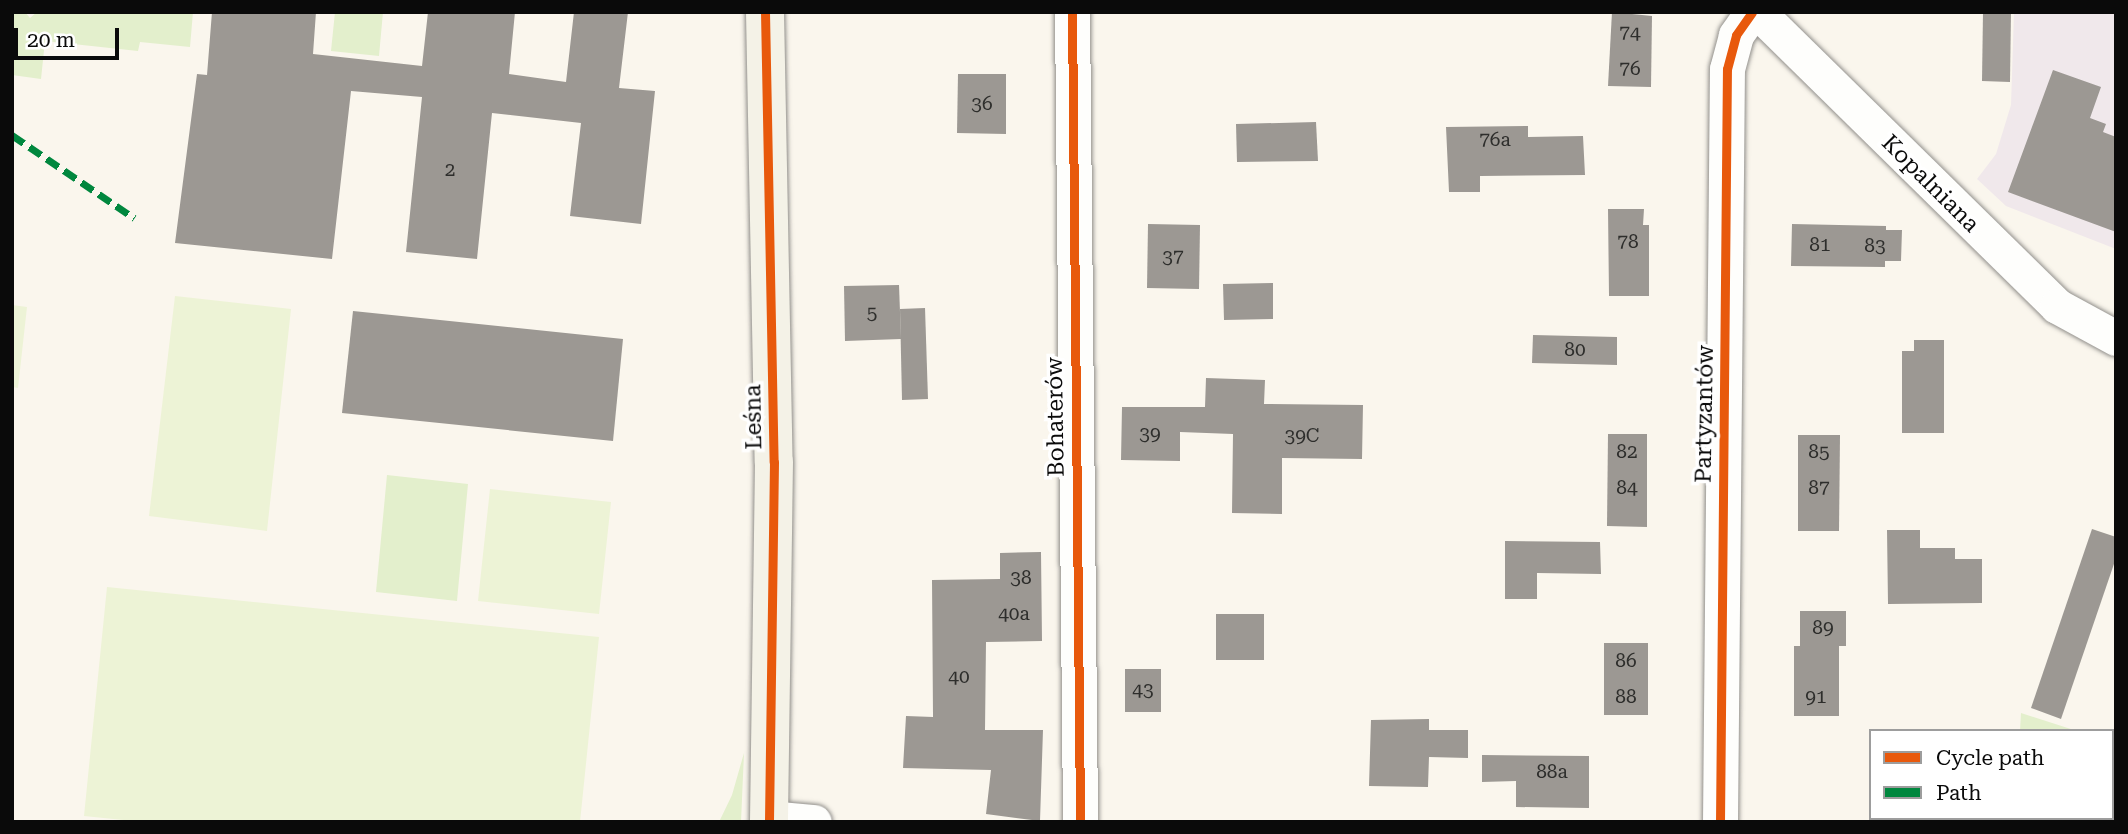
<!DOCTYPE html>
<meta charset="utf-8">
<style>
body{margin:0}
#map{position:relative;width:2128px;height:834px;overflow:hidden;background:#faf6ed;font-family:"Roboto Serif",serif}
div>[style]{position:absolute}
[style*='--x']{left:calc(var(--x)*1px);top:calc(var(--y)*1px);width:calc(var(--w)*1px);rotate:calc(var(--a)*1deg)}
.industrial>*{inset:0;background:#f0e8eb}
.green>*{inset:0;background:#e3efcc}
.pitch>*{inset:0;background:#edf3d6}
.building>*{inset:0;background:#9c9893}
.roads{filter:drop-shadow(0 0 2px #92908c) drop-shadow(0 0 2px #92908c)}
.street>*{height:35px;margin:-17.5px;padding:0 17.5px;transform-origin:17.5px;border-radius:17.5px;background:#fefefc}
.secondary>*{height:38px;margin:-19px;padding:0 19px;transform-origin:19px;border-radius:19px;background:#f4f2e7}
.quiet>*{height:7px;margin-top:-3.5px;transform-origin:0;background:repeating-linear-gradient(90deg,#00873e 0 14px,transparent 0 21px)}
.cycleway>*{height:9px;margin:-4.5px;padding:0 4.5px;transform-origin:4.5px;border-radius:4.5px;background:#e8590c}
span{translate:-50% -50%;white-space:nowrap;text-align:center;line-height:1.15;-webkit-text-stroke:7px #fff;paint-order:stroke}
.number-label{font-size:19px;color:#2e2e2c}
.number-label span{-webkit-text-stroke-width:0}
.street-label{font-size:23px;color:#0a0a0a}
.frame{position:absolute;inset:0;border:14px solid #0a0a0a;pointer-events:none}
.legend{position:absolute;left:1869px;top:729px;width:245px;height:91px;box-sizing:border-box;background:#fff;border:2px solid #9d9d9d;margin:0;padding:9px 12px;list-style:none;font-size:21px;color:#0a0a0a}
.legend li{display:flex;align-items:center;gap:14px;height:35px}
.legend b{width:35px;border:2px solid #9d9d9d}
.scale{position:absolute;left:14px;top:28px;width:105px;height:32px;box-sizing:border-box;border:4px solid #0a0a0a;border-top:0;padding-left:9px;font-size:21px;line-height:24px;white-space:nowrap;color:#0a0a0a;-webkit-text-stroke:5px #fff;paint-order:stroke}
</style>
<div id="map">
<div class="industrial">
<div style="clip-path:polygon(2014px 12px,2116px 12px,2116px 249px,2006px 206px,1977px 179px,1996px 154px,2011px 105px)"></div>
</div>
<div class="green">
<div style="clip-path:polygon(12px 12px,25px 12px,30px 18px,37px 12px,193px 12px,190px 47px,140px 42px,138px 51px,45px 41px,41px 79px,12px 75px)"></div>
<div style="clip-path:polygon(335px 12px,383px 12px,379px 56px,331px 51px)"></div>
<div style="clip-path:polygon(387px 475px,468px 484px,457px 601px,376px 592px)"></div>
<div style="clip-path:polygon(2021px 713px,2077px 731px,2020px 731px)"></div>
<div style="clip-path:polygon(744px 753px,741px 822px,719px 822px,732px 795px)"></div>
</div>
<div class="pitch">
<div style="clip-path:polygon(175px 296px,291px 309px,267px 531px,149px 516px)"></div>
<div style="clip-path:polygon(12px 305px,27px 307px,18px 388px,12px 387px)"></div>
<div style="clip-path:polygon(490px 489px,611px 502px,599px 614px,478px 601px)"></div>
<div style="clip-path:polygon(107px 587px,599px 637px,580px 822px,143px 822px,84px 816px)"></div>
</div>
<div class="building">
<div style="clip-path:polygon(212px 12px,316px 12px,313px 54px,422px 66px,428px 12px,515px 12px,509px 74px,566px 82px,574px 12px,628px 12px,619px 88px,655px 91px,641px 224px,570px 216px,581px 123px,492px 113px,477px 259px,406px 252px,422px 97px,351px 91px,332px 259px,175px 243px,197px 74px,207px 75px)"></div>
<div style="clip-path:polygon(1612px 12px,1652px 16px,1651px 87px,1608px 86px)"></div>
<div style="clip-path:polygon(1983px 12px,2011px 12px,2010px 82px,1982px 81px)"></div>
<div style="clip-path:polygon(2053px 70px,2101px 87px,2090px 118px,2106px 124px,2103px 132px,2116px 137px,2116px 232px,2008px 192px)"></div>
<div style="clip-path:polygon(958px 74px,1006px 74px,1006px 134px,957px 133px)"></div>
<div style="clip-path:polygon(1316px 122px,1318px 161px,1237px 162px,1236px 124px)"></div>
<div style="clip-path:polygon(1528px 126px,1528px 137px,1583px 136px,1585px 175px,1480px 176px,1480px 192px,1449px 192px,1446px 127px)"></div>
<div style="clip-path:polygon(1608px 209px,1644px 209px,1643px 225px,1649px 225px,1649px 296px,1609px 296px)"></div>
<div style="clip-path:polygon(1148px 224px,1200px 225px,1199px 289px,1147px 288px)"></div>
<div style="clip-path:polygon(1792px 224px,1886px 226px,1886px 230px,1902px 230px,1901px 261px,1885px 261px,1885px 267px,1791px 266px)"></div>
<div style="clip-path:polygon(1273px 283px,1273px 319px,1224px 320px,1223px 284px)"></div>
<div style="clip-path:polygon(899px 285px,901px 339px,845px 341px,844px 286px)"></div>
<div style="clip-path:polygon(925px 308px,928px 399px,902px 400px,900px 309px)"></div>
<div style="clip-path:polygon(353px 311px,623px 339px,613px 441px,342px 413px)"></div>
<div style="clip-path:polygon(1533px 335px,1617px 337px,1617px 365px,1532px 363px)"></div>
<div style="clip-path:polygon(1914px 340px,1944px 340px,1944px 433px,1902px 433px,1902px 351px,1914px 351px)"></div>
<div style="clip-path:polygon(1206px 378px,1265px 380px,1264px 404px,1363px 405px,1362px 459px,1282px 458px,1282px 514px,1232px 513px,1233px 434px,1180px 432px,1180px 461px,1121px 460px,1122px 407px,1205px 407px)"></div>
<div style="clip-path:polygon(1608px 434px,1647px 434px,1647px 527px,1607px 526px)"></div>
<div style="clip-path:polygon(1798px 435px,1840px 435px,1839px 531px,1798px 531px)"></div>
<div style="clip-path:polygon(2092px 529px,2116px 537px,2116px 558px,2061px 719px,2031px 708px)"></div>
<div style="clip-path:polygon(1887px 530px,1920px 530px,1920px 548px,1955px 548px,1955px 559px,1982px 559px,1982px 603px,1888px 604px)"></div>
<div style="clip-path:polygon(1505px 541px,1600px 542px,1601px 574px,1537px 573px,1537px 599px,1505px 599px)"></div>
<div style="clip-path:polygon(1041px 552px,1042px 641px,986px 642px,985px 730px,1043px 730px,1040px 821px,986px 814px,991px 770px,903px 768px,906px 716px,933px 717px,932px 580px,1000px 579px,1000px 553px)"></div>
<div style="clip-path:polygon(1800px 611px,1846px 611px,1846px 646px,1839px 646px,1839px 716px,1794px 716px,1794px 646px,1800px 646px)"></div>
<div style="clip-path:polygon(1216px 614px,1264px 614px,1264px 660px,1216px 660px)"></div>
<div style="clip-path:polygon(1604px 643px,1648px 643px,1648px 715px,1604px 715px)"></div>
<div style="clip-path:polygon(1125px 669px,1161px 669px,1161px 712px,1125px 712px)"></div>
<div style="clip-path:polygon(1429px 719px,1429px 730px,1468px 730px,1468px 758px,1429px 757px,1428px 787px,1369px 786px,1371px 720px)"></div>
<div style="clip-path:polygon(1482px 755px,1589px 756px,1589px 808px,1516px 807px,1516px 781px,1482px 782px)"></div>
</div>
<div class="roads">
<div class="street">
<div style="--x:1072;--y:12;--w:810;--a:89.43"></div>
<div style="--x:1758;--y:12;--w:419;--a:44.5"></div>
<div style="--x:2057;--y:306;--w:67;--a:28.5"></div>
<div style="--x:769;--y:818;--w:45;--a:5.1"></div>
<div style="--x:1720;--y:822;--w:753;--a:-89.47"></div>
<div style="--x:1727;--y:69;--w:35;--a:-75"></div>
<div style="--x:1736;--y:35;--w:28;--a:-55"></div>
</div>
<div class="secondary">
<div style="--x:765;--y:12;--w:450;--a:88.9"></div>
<div style="--x:774;--y:462;--w:360;--a:90.8"></div>
</div>
</div>
<div class="quiet">
<div style="--x:12;--y:135;--w:148;--a:34.2"></div>
</div>
<div class="cycleway">
<div style="--x:765;--y:12;--w:450;--a:88.9"></div>
<div style="--x:774;--y:462;--w:360;--a:90.8"></div>
<div style="--x:1072;--y:12;--w:810;--a:89.43"></div>
<div style="--x:1720;--y:822;--w:753;--a:-89.47"></div>
<div style="--x:1727;--y:69;--w:35;--a:-75"></div>
<div style="--x:1736;--y:35;--w:28;--a:-55"></div>
</div>
<div class="number-label">
<span style="left:1630px;top:33px">74</span>
<span style="left:1630px;top:69px">76</span>
<span style="left:982px;top:104px">36</span>
<span style="left:1495px;top:140px">76a</span>
<span style="left:450px;top:170px">2</span>
<span style="left:1628px;top:242px">78</span>
<span style="left:1820px;top:245px">81</span>
<span style="left:1875px;top:246px">83</span>
<span style="left:1173px;top:257px">37</span>
<span style="left:872px;top:313px">5</span>
<span style="left:1575px;top:350px">80</span>
<span style="left:1150px;top:434px">39</span>
<span style="left:1302px;top:436px">39C</span>
<span style="left:1627px;top:452px">82</span>
<span style="left:1819px;top:452px">85</span>
<span style="left:1627px;top:488px">84</span>
<span style="left:1819px;top:488px">87</span>
<span style="left:1021px;top:578px">38</span>
<span style="left:1014px;top:614px">40a</span>
<span style="left:1823px;top:628px">89</span>
<span style="left:1626px;top:661px">86</span>
<span style="left:959px;top:677px">40</span>
<span style="left:1143px;top:690px">43</span>
<span style="left:1626px;top:697px">88</span>
<span style="left:1816px;top:697px">91</span>
<span style="left:1552px;top:772px">88a</span>
</div>
<div class="street-label">
<span style="left:1930px;top:184px;rotate:45deg">Kopalniana</span>
<span style="left:1705px;top:414px;rotate:-89deg">Partyzantów</span>
<span style="left:754px;top:417px;rotate:-91deg">Leśna</span>
<span style="left:1056px;top:417px;rotate:-91deg">Bohaterów</span>
</div>
<div class="frame"></div>
<ul class="legend">
<li><b style="height:9px;background:#e8590c"></b>Cycle path</li>
<li><b style="height:9px;background:#00873e"></b>Path</li>
</ul>
<div class="scale">20 m</div>
</div>
